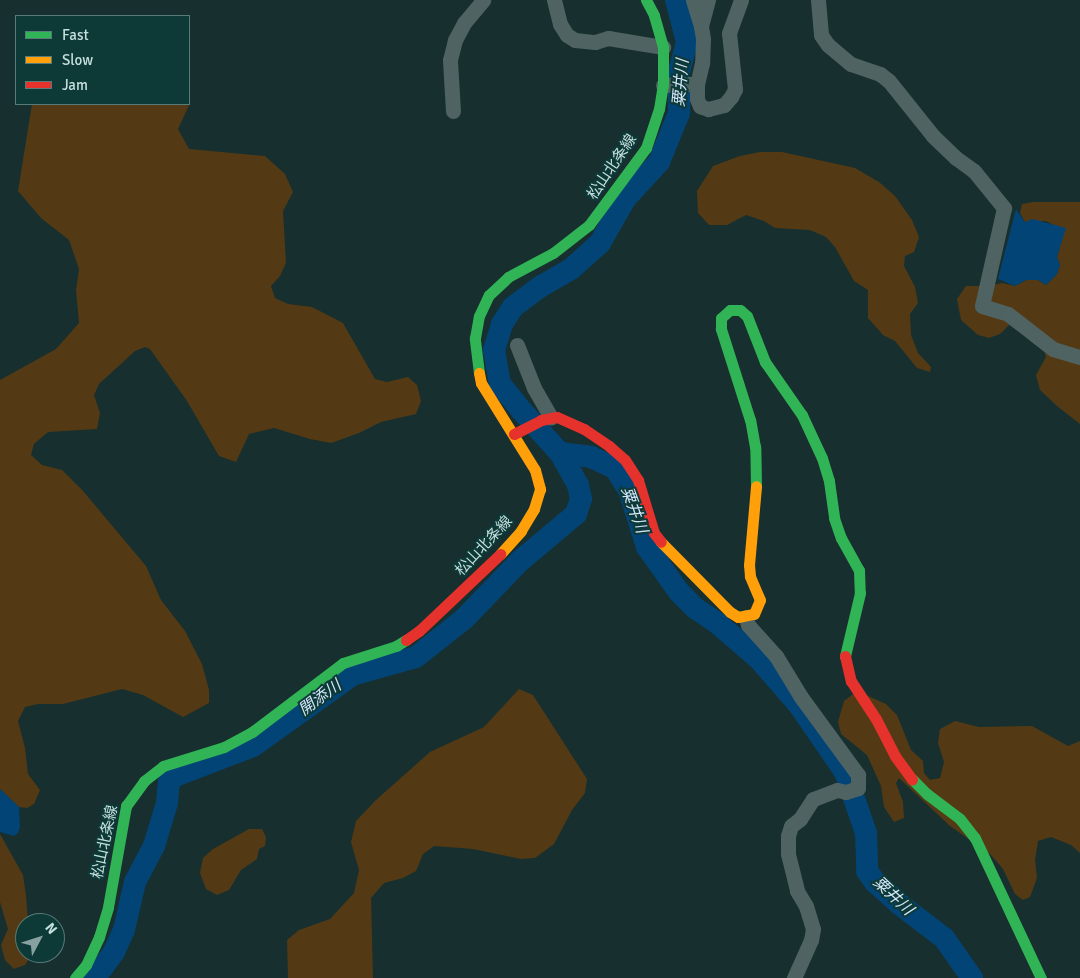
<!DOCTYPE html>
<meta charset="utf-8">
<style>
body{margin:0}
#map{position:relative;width:1080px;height:978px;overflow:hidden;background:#172f2e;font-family:Signika,"Noto Sans JP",sans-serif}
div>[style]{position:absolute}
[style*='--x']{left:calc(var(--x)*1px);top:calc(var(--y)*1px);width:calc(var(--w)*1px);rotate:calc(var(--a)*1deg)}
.green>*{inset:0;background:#533a14}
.water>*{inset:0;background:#034476}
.river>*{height:22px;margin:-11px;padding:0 11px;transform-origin:11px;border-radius:11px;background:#034476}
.street>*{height:15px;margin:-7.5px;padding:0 7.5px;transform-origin:7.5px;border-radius:7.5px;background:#4f6362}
.fast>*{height:11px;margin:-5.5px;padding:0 5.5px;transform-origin:5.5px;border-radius:5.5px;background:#30b455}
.slow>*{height:11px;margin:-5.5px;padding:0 5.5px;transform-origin:5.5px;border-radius:5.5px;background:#ff9f0a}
.jam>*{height:11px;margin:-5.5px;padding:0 5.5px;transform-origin:5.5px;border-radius:5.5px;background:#e5322d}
span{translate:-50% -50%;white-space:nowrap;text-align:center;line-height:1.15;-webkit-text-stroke:4px #0d3937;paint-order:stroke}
.street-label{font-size:15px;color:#c4dfdd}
.water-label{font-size:16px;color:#d1e4f8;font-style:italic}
.legend{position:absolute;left:15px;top:15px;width:175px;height:90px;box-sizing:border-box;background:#0d3937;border:1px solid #567b79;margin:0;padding:6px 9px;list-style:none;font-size:15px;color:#c4dfdd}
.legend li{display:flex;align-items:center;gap:10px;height:25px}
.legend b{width:25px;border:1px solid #567b79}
.north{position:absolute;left:15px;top:913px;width:50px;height:50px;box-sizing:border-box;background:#0d3937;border:1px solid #567b79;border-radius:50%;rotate:50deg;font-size:14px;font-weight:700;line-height:20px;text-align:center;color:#c4dfdd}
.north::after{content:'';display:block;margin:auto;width:18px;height:22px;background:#87a1a0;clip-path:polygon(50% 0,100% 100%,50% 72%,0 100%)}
</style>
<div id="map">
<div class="green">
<div style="clip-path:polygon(189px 101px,190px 103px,178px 129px,189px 149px,265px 156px,285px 174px,293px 192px,283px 211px,286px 263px,280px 276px,271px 286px,275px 298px,288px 304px,312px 307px,343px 323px,375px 379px,387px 382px,408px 377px,417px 385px,421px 401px,416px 414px,381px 422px,359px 433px,331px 443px,310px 439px,274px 428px,249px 434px,236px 462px,219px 456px,187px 401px,150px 349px,145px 347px,135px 351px,99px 384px,94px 395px,100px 413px,97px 429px,48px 432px,34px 444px,31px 455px,42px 465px,62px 470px,83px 491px,146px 566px,161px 600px,185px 631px,202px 664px,209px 690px,209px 703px,183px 717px,143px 695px,122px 689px,63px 704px,38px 704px,25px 707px,18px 721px,25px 748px,28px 774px,40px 790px,34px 804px,27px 808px,19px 807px,0 789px,0 380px,56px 349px,79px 323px,76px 290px,79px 269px,69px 240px,41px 218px,18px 191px,32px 104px,189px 104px)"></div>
<div style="clip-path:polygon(760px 152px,782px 152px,855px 168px,879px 182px,895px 196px,912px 220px,919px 237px,914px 252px,905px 256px,904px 266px,915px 287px,918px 303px,910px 314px,911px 335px,918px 353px,931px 367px,930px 372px,917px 368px,895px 341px,883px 335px,868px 318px,868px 290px,854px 281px,835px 247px,826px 237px,810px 230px,775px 228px,764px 221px,746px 215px,727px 225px,709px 225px,698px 213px,697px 191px,713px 166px,740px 156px)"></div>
<div style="clip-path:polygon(1033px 202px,1080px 202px,1080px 424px,1057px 406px,1040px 390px,1036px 375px,1046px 357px,1039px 335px,1011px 323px,1000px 334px,989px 338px,978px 335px,961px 320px,957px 299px,966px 286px,988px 286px,1002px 283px,1015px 286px,1026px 280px,1038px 280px,1046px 285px,1057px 274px,1060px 265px,1057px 257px,1060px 247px,1057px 227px,1046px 221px,1025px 222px,1020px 213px,1022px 204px)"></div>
<div style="clip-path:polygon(519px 689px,533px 695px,587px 779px,585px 793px,572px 810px,554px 844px,535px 858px,521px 859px,473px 849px,434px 846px,423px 854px,416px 871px,403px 878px,384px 883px,371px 898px,373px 978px,288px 978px,287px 940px,299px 930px,330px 919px,354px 893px,359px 870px,351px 842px,356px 821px,376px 800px,430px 752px,484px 727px)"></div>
<div style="clip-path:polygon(857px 691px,886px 704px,897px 715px,911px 750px,923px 761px,924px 773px,930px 780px,940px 778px,944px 762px,938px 743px,940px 729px,955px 721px,979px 727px,1032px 726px,1068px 746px,1080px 741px,1080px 853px,1071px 845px,1051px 837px,1038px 841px,1035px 860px,1037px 878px,1030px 897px,1023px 900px,1015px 894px,1003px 869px,990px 854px,950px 826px,899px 778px,896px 783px,903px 802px,904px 818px,894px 822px,884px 807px,881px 786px,867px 755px,841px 734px,838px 722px,844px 701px)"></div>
<div style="clip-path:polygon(249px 829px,262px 829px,266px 837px,265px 846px,259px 849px,257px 859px,241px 870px,229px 890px,217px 895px,206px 889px,200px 873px,203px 858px,213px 849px)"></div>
<div style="clip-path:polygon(0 834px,23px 875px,26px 895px,28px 923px,25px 923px,25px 953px,29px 953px,29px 959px,25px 965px,14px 969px,5px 960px,1px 945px,8px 929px,0 902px)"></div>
</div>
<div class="water">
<div style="clip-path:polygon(1016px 209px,1025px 222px,1033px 219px,1066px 228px,1057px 257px,1060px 265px,1057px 274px,1046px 285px,1038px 280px,1026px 280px,1015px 286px,998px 279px)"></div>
<div style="clip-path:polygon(0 789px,19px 807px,20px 827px,18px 833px,14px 836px,0 832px)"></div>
</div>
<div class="river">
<div style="--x:676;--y:0;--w:43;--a:75.3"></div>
<div style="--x:687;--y:42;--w:30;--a:105"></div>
<div style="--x:679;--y:71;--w:42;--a:90"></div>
<div style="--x:679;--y:113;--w:53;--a:112.2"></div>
<div style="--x:659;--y:162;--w:50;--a:132.6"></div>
<div style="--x:625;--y:199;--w:51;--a:119.6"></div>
<div style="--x:600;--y:243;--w:39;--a:138"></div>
<div style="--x:571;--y:269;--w:34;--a:150"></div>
<div style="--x:541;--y:286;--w:35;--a:143"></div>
<div style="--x:513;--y:307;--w:20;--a:123"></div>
<div style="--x:502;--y:324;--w:27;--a:107"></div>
<div style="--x:494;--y:350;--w:35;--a:80"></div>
<div style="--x:500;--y:384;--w:35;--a:51"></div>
<div style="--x:522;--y:411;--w:57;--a:47.9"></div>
<div style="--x:560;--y:453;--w:31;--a:7"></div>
<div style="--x:591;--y:457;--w:26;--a:25"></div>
<div style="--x:615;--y:468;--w:26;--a:58"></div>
<div style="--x:629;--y:490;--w:60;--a:72.5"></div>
<div style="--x:647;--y:547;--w:55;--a:54.6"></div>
<div style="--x:679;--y:592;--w:23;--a:45"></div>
<div style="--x:695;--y:608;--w:27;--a:34"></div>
<div style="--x:717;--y:623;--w:55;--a:40.6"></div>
<div style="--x:759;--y:659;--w:61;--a:49"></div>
<div style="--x:799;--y:705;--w:81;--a:55.5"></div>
<div style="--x:845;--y:772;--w:65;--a:71"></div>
<div style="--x:866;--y:833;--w:38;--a:88"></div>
<div style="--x:867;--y:871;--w:14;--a:54"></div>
<div style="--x:875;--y:882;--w:31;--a:42"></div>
<div style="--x:898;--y:903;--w:58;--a:37.3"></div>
<div style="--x:944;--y:938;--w:49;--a:55"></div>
<div style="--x:95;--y:978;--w:32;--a:-54"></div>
<div style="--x:114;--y:952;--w:24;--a:-66"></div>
<div style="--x:124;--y:930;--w:49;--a:-77.1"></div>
<div style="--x:135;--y:882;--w:41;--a:-62.2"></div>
<div style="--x:154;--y:846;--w:45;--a:-73.2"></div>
<div style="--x:167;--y:803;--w:21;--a:-85"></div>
<div style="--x:169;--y:782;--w:8;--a:-45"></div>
<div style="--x:175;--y:776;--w:84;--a:-21"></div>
<div style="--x:253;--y:746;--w:122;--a:-35.6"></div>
<div style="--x:352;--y:675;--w:66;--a:-15.7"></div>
<div style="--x:416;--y:657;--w:61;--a:-38.4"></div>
<div style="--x:464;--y:619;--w:81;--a:-46"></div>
<div style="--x:520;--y:561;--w:73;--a:-40"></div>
<div style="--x:576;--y:514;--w:16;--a:-72"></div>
<div style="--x:581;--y:499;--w:14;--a:-102"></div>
<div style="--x:578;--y:485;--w:37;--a:-119"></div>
</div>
<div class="street">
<div style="--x:554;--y:0;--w:25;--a:76"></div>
<div style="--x:560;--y:24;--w:13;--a:58"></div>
<div style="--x:567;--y:35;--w:9;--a:32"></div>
<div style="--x:575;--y:40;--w:20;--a:6"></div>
<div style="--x:595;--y:42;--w:14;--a:-17"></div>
<div style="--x:608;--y:38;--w:56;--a:9.3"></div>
<div style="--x:693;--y:0;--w:27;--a:73"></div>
<div style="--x:701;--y:26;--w:13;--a:81"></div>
<div style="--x:703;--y:39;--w:24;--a:92"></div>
<div style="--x:702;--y:63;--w:22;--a:103"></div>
<div style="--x:818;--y:0;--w:35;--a:85"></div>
<div style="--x:821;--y:35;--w:12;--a:55"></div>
<div style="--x:828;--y:45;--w:30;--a:40"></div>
<div style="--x:851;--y:64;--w:31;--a:19"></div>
<div style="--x:880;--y:74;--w:11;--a:38"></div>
<div style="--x:889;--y:81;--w:70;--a:51.3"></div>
<div style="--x:933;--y:136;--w:32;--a:44"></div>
<div style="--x:956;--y:158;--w:22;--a:36"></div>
<div style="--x:974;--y:171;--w:48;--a:51"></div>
<div style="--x:1004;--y:208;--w:100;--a:102.7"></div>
<div style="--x:982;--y:306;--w:27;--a:17"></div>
<div style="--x:1008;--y:314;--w:57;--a:37.9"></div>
<div style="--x:1053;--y:349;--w:28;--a:17"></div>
<div style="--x:701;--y:26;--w:27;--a:-75"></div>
<div style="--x:663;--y:85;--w:34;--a:-2"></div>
<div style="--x:697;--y:84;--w:15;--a:90"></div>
<div style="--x:697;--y:99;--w:8;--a:67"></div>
<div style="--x:700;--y:106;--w:9;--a:21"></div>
<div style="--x:708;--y:109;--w:16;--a:-14"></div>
<div style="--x:724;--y:105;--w:11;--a:-49"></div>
<div style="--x:731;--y:97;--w:9;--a:-63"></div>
<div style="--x:735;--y:89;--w:56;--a:-96.1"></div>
<div style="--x:729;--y:33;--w:35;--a:-70"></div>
<div style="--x:453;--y:111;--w:51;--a:-93.4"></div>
<div style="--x:450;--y:60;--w:21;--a:-76"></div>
<div style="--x:455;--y:40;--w:19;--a:-62"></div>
<div style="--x:464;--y:23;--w:30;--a:-50"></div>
<div style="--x:517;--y:345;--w:46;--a:68.4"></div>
<div style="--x:534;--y:388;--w:34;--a:60"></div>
<div style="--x:746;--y:617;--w:8;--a:76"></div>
<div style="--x:748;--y:625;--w:42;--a:47.9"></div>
<div style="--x:776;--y:656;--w:48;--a:58.6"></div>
<div style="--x:801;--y:697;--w:97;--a:53.8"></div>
<div style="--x:858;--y:775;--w:13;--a:90"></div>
<div style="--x:858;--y:788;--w:13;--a:162"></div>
<div style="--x:846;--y:792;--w:9;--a:-167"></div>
<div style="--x:837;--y:790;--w:26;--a:159"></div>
<div style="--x:813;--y:799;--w:24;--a:123"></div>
<div style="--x:800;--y:819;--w:11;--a:142"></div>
<div style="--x:791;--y:826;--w:10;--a:107"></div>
<div style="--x:788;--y:836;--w:18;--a:90"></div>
<div style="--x:788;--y:854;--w:38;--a:76"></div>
<div style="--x:797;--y:891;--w:17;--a:59"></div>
<div style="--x:806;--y:906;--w:24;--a:73"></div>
<div style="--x:813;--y:929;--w:11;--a:100"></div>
<div style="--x:811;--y:940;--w:42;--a:114.1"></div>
</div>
<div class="fast">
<div style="--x:479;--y:373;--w:35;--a:-97"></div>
<div style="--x:475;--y:338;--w:22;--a:-80"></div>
<div style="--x:479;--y:316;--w:23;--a:-65"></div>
<div style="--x:489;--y:295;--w:26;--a:-43"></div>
<div style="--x:508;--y:277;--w:51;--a:-28.1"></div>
<div style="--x:553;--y:253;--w:46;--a:-37.9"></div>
<div style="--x:589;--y:225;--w:96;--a:-53.5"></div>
<div style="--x:646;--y:148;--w:41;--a:-71.6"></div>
<div style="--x:659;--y:109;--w:24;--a:-81"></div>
<div style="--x:663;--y:85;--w:38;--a:-90"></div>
<div style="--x:663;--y:47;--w:33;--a:-106"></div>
<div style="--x:654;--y:15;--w:17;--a:-118"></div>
<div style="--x:756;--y:486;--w:39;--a:-91"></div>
<div style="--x:755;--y:447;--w:27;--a:-100"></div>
<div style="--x:750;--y:420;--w:96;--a:-107.7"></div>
<div style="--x:721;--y:329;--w:11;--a:-90"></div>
<div style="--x:721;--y:318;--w:12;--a:-42"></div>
<div style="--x:730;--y:310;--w:10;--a:0"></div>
<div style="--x:740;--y:310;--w:9;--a:41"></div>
<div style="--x:747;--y:316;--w:49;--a:68.6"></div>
<div style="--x:765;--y:362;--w:65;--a:55.1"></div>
<div style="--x:802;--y:415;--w:47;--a:65.1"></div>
<div style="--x:822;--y:458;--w:24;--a:73"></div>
<div style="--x:829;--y:481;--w:37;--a:82"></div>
<div style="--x:834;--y:518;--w:21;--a:71"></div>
<div style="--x:841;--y:538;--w:37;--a:61"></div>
<div style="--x:859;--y:570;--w:23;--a:88"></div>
<div style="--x:860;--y:593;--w:65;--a:103.4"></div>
<div style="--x:912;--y:779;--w:21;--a:45"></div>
<div style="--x:927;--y:794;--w:41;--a:37.1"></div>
<div style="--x:960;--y:819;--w:24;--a:52"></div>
<div style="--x:975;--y:838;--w:155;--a:64.8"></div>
<div style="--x:75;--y:978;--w:17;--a:-50"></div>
<div style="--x:86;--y:965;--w:31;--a:-65"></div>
<div style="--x:99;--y:937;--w:31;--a:-73"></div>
<div style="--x:108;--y:907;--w:103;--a:-79.9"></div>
<div style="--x:126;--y:806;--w:31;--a:-54"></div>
<div style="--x:144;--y:781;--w:24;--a:-38"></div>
<div style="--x:163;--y:766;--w:64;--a:-17.3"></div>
<div style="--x:224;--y:747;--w:32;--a:-28"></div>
<div style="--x:252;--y:732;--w:114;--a:-37.2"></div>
<div style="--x:343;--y:663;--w:56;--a:-17.8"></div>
<div style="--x:396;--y:646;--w:12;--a:-31"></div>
</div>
<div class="slow">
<div style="--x:479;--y:373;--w:10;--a:79"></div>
<div style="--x:481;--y:383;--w:102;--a:58.2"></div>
<div style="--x:535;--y:470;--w:20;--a:75"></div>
<div style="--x:540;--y:489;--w:21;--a:107"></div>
<div style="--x:534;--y:509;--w:26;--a:121"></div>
<div style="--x:521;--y:531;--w:31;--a:132"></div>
<div style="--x:661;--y:542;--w:98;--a:45.4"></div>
<div style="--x:730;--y:612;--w:9;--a:32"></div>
<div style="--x:738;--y:617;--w:16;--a:-11"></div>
<div style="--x:754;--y:614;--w:15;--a:-67"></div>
<div style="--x:760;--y:600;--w:26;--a:-113"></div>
<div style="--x:750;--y:576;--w:11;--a:-95"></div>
<div style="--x:749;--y:565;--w:79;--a:-84.9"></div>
</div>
<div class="jam">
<div style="--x:514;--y:434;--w:30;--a:-27"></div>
<div style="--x:541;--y:420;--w:16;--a:-11"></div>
<div style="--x:557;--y:417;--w:30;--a:24"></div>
<div style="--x:584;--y:429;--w:30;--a:34"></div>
<div style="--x:609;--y:446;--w:21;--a:41"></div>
<div style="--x:625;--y:460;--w:24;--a:57"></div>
<div style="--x:638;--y:480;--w:55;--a:73.2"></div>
<div style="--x:654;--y:533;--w:11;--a:52"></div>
<div style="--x:406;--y:640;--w:16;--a:-35"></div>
<div style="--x:419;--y:631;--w:112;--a:-43.5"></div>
<div style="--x:845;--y:656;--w:26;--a:77"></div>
<div style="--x:851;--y:681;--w:45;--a:56.7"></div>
<div style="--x:876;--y:719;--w:42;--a:62.8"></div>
<div style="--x:895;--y:756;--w:29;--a:54"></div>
</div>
<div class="street-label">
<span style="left:612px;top:167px;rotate:-56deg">松山北条線</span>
<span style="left:484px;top:546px;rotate:-47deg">松山北条線</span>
<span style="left:105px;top:842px;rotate:-78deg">松山北条線</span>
</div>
<div class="water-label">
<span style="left:681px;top:83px;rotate:-85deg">粟井川</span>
<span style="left:634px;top:510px;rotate:70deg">粟井川</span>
<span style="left:320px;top:698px;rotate:-36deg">開添川</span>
<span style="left:893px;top:896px;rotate:43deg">粟井川</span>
</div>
<ul class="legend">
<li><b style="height:6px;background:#30b455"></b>Fast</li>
<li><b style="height:6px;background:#ff9f0a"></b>Slow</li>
<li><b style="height:6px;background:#e5322d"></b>Jam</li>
</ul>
<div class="north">N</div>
</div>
